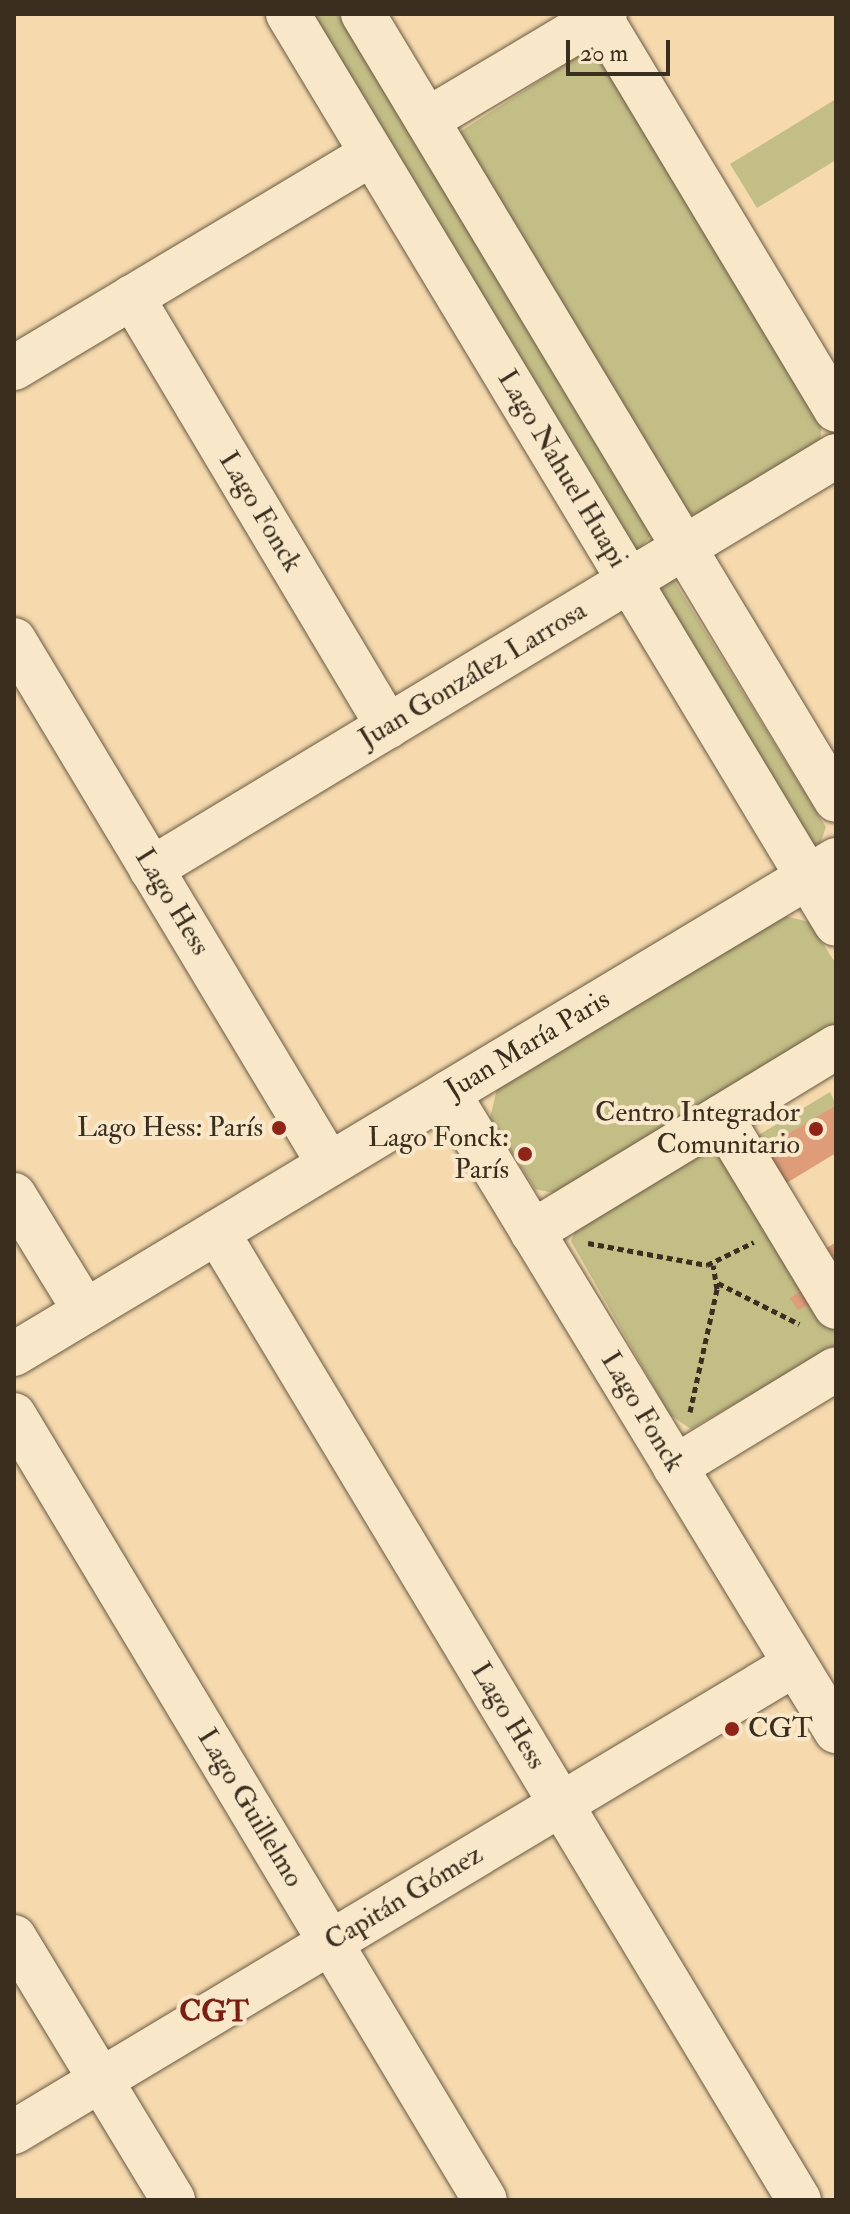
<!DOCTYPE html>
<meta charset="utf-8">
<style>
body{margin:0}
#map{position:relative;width:850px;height:2214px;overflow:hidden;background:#f6daae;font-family:"IM FELL Double Pica",serif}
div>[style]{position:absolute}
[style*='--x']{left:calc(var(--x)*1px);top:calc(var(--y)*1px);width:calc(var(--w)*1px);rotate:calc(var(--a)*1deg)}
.green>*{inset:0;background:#c3bd86}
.building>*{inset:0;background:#de9c79}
.path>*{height:5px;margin-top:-2.5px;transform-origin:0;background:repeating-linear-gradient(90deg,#3a2f1f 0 6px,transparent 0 10px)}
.roads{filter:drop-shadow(0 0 2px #695a43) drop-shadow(0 0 2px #695a43)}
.minor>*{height:44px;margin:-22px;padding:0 22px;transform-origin:22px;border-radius:22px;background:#f9e7ca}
.dots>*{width:22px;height:22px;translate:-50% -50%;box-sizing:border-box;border:4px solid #f9e7ca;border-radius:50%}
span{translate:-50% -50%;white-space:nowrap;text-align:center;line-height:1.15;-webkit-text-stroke:8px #f9e7ca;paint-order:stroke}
.street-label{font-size:28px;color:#3a2f1f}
.poi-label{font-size:28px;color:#3a2f1f}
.right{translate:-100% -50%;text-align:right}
.left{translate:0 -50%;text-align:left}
.neighbourhood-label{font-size:30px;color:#7a1f14;font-weight:700}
.frame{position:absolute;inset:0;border:16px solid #3a2f1f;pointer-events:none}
.scale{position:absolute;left:566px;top:40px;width:104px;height:36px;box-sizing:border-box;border:4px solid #3a2f1f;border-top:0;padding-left:10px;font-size:24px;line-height:28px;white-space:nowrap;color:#3a2f1f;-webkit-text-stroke:6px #f9e7ca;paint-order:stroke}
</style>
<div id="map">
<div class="green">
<div style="clip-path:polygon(309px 14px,338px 14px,651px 535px,637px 553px)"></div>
<div style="clip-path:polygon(588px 50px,601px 57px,822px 423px,820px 442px,697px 516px,685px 512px,458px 133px)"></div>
<div style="clip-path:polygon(836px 99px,836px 160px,757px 208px,730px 164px)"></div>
<div style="clip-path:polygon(673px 579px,826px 827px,820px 844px,812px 845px,659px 591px)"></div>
<div style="clip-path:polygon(785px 916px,809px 922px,836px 964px,836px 1026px,558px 1194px,535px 1189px,490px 1118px,497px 1089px)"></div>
<div style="clip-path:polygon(830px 1092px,836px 1105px,754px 1154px,747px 1142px)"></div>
<div style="clip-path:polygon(724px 1137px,836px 1323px,836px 1346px,691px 1429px,670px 1415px,571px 1241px,577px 1227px)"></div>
</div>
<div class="building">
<div style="clip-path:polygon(836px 1105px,836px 1153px,775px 1190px,754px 1154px)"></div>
<div style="clip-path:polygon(836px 1242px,836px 1263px,827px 1248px)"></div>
<div style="clip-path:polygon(804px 1289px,812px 1303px,798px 1310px,790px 1298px)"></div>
</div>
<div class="path">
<div style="--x:588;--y:1243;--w:121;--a:10.5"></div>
<div style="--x:707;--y:1265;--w:52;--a:-26.1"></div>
<div style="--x:718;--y:1283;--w:91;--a:26.8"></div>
<div style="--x:690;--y:1412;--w:126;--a:-77.6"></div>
<div style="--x:717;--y:1289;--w:24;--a:-99"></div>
</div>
<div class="roads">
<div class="minor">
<div style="--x:288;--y:14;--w:1062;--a:58.94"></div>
<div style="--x:363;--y:14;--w:917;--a:58.96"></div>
<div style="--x:600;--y:17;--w:458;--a:59"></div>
<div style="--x:427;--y:120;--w:207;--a:-30.8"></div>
<div style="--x:132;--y:297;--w:500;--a:59.2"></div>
<div style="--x:14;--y:368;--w:417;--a:-30.9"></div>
<div style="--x:14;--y:640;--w:611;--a:58.99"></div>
<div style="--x:151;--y:869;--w:800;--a:-31.09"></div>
<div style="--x:448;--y:1093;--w:747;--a:58.69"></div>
<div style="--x:721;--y:1117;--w:222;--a:58.8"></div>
<div style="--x:14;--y:1195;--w:136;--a:58.5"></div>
<div style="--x:217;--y:1232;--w:1129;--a:58.98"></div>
<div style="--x:532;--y:1232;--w:356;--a:-31.3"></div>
<div style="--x:14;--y:1354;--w:959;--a:-31"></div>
<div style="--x:14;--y:1415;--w:915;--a:59.04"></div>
<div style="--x:675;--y:1467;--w:188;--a:-31.3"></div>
<div style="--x:14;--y:1937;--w:307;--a:58.8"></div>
<div style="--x:14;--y:2132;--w:910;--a:-30.93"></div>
</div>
</div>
<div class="dots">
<div style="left:279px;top:1128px;background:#8f2418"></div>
<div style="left:816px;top:1129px;background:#8f2418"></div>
<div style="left:525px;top:1154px;background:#8f2418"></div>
<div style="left:732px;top:1729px;background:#8f2418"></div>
</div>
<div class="street-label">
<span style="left:562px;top:469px;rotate:59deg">Lago Nahuel Huapi</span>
<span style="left:260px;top:512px;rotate:59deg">Lago Fonck</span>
<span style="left:473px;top:675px;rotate:-31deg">Juan González Larrosa</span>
<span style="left:172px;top:902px;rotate:59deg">Lago Hess</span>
<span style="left:528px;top:1045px;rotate:-31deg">Juan María Paris</span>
<span style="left:642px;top:1412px;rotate:59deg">Lago Fonck</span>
<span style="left:508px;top:1716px;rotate:59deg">Lago Hess</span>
<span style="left:250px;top:1808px;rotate:59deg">Lago Guillelmo</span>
<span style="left:404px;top:1898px;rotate:-31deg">Capitán Gómez</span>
</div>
<div class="poi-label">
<span class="right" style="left:800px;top:1129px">Centro Integrador<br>Comunitario</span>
<span class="right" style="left:263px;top:1128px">Lago Hess: París</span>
<span class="right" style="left:509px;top:1154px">Lago Fonck:<br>París</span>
<span class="left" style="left:748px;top:1729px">CGT</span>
</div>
<div class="neighbourhood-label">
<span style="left:214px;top:2012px">CGT</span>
</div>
<div class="frame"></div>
<div class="scale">20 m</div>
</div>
